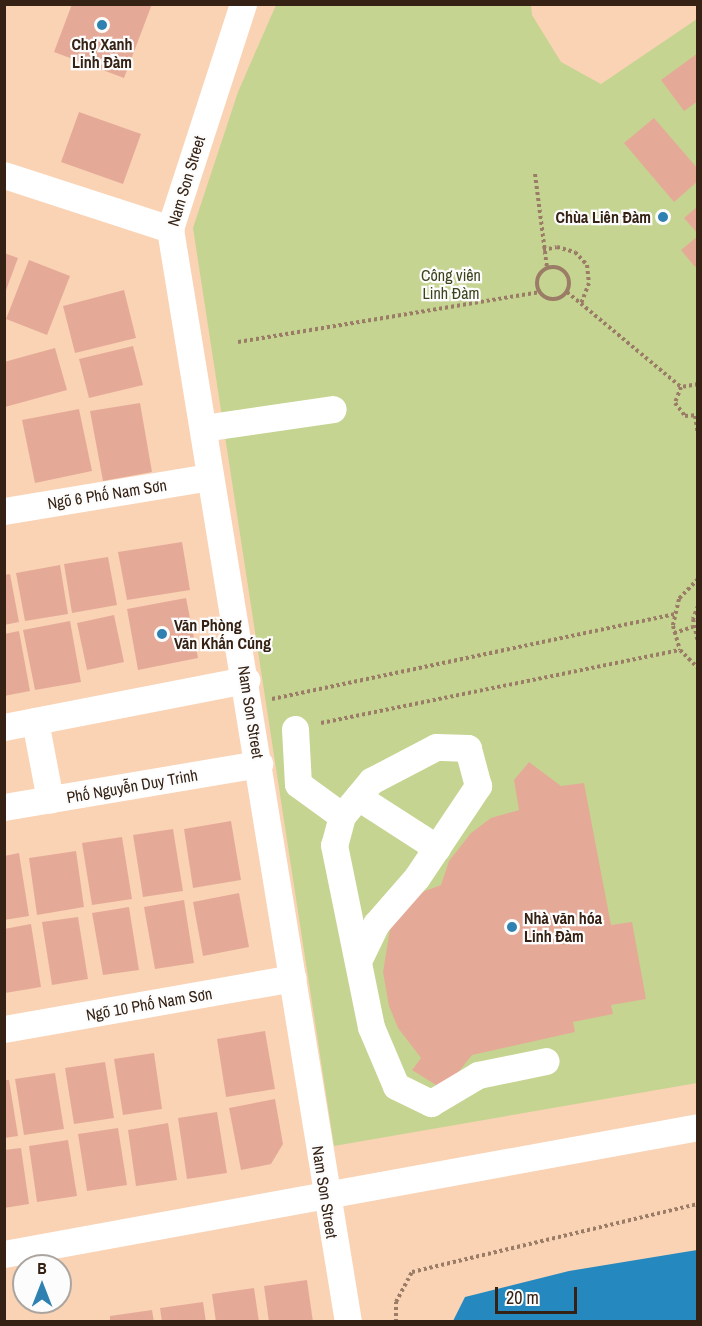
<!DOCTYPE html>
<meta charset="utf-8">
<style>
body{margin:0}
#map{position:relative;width:702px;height:1326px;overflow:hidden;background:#fad3b5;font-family:"Archivo Narrow",sans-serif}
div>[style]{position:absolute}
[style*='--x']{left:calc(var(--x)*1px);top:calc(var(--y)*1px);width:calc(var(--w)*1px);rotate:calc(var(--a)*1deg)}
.green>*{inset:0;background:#c5d491}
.water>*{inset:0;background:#2588be}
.building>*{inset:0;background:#e5aa97}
.path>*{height:4px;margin-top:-2px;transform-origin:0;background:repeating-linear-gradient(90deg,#9b7d67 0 3px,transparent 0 6px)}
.path>.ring{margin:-2px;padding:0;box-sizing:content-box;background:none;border:4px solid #9b7d67;border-radius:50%}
.minor>*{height:27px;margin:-13.5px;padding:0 13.5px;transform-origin:13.5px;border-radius:13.5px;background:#fff}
.dots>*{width:16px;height:16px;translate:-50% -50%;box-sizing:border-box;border:3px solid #fcfcfc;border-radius:50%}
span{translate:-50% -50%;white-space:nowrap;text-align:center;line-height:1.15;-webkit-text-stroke:4.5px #fcfcfc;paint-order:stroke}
.poi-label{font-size:16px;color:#352214;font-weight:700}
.right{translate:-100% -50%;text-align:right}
.left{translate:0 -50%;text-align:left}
.street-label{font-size:16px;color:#352214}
.park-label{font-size:16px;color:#3b431c}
.frame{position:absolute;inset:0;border:6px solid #352214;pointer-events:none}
.north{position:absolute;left:12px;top:1254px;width:60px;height:60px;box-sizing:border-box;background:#fcfcfc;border:2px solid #aca59f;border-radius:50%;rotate:0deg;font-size:16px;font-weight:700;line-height:24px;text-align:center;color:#352214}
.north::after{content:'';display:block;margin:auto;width:21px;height:27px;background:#2e81b1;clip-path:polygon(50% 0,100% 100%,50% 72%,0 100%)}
.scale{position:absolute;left:495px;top:1287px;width:82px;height:27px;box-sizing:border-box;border:3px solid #352214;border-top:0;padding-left:8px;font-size:18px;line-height:21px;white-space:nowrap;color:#352214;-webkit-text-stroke:4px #fcfcfc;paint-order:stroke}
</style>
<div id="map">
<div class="green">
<div style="clip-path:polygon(276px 5px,531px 5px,532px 15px,561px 62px,601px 84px,697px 19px,697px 1083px,334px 1146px,193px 228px,238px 92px)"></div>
</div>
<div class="water">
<div style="clip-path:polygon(697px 1250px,697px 1321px,453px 1321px,465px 1297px,569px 1271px)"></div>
</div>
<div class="building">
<div style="clip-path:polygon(72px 4px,152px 4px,124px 78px,54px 52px)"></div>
<div style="clip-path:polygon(698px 53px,698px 101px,684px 111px,661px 80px)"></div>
<div style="clip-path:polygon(79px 112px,141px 134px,123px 184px,61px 162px)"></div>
<div style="clip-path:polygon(654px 118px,698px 169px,698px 181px,674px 202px,624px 143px)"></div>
<div style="clip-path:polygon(698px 206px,698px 234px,684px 218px)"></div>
<div style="clip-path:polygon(698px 236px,698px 265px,695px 267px,681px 250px)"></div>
<div style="clip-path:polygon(4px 253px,18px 258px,5px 293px,4px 293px)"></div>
<div style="clip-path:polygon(29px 260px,70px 276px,47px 335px,6px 319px)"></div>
<div style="clip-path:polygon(124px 290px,136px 338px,75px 353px,63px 306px)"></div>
<div style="clip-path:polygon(133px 346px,143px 385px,89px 398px,79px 359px)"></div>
<div style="clip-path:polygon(55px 348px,67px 390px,5px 407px,4px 362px)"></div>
<div style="clip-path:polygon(140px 403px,152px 472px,103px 481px,90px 411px)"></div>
<div style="clip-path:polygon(79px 409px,92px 471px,35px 483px,22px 420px)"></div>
<div style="clip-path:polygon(182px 542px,190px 590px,127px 600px,118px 552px)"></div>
<div style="clip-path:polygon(108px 557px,117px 605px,72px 613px,64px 564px)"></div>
<div style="clip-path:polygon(60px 565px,68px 614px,25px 621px,16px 573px)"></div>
<div style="clip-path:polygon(10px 574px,19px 622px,4px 625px,4px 575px)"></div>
<div style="clip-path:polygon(186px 598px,198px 658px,138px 670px,127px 609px)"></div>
<div style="clip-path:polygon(114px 615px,124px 662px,87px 670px,77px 623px)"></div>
<div style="clip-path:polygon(70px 621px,81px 682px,35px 690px,23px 630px)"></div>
<div style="clip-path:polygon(19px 631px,30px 691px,4px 696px,4px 634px)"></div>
<div style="clip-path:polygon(529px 762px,561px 786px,584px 783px,611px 925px,632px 922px,646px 999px,611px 1005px,613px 1014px,573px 1022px,575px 1032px,472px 1055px,444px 1090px,412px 1070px,421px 1058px,398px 1028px,389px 1006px,383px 972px,390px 929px,417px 894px,441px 885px,449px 861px,471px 833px,491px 818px,519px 810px,514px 780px)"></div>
<div style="clip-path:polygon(231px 821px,241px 880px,193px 888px,184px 829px)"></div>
<div style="clip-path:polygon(173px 829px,183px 891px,143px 897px,133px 835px)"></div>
<div style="clip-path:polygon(122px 837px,132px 899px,92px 905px,82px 843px)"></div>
<div style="clip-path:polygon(76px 851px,84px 907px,37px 915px,29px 858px)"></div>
<div style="clip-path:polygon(19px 853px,29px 916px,4px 920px,4px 856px)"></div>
<div style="clip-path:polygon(239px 893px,249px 947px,203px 956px,193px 902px)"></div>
<div style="clip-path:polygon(184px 900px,194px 963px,155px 969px,144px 907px)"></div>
<div style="clip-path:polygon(129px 907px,139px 970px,103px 975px,92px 913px)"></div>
<div style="clip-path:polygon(78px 917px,88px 979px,52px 985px,42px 922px)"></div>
<div style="clip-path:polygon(31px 924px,41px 987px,5px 993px,4px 929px)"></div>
<div style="clip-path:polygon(265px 1031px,275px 1089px,226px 1097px,217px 1039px)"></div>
<div style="clip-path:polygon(154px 1053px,162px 1109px,123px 1115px,114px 1059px)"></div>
<div style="clip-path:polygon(105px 1062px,114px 1118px,74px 1124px,65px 1068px)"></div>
<div style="clip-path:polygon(55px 1073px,64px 1129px,24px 1135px,15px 1079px)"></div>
<div style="clip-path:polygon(4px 1080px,9px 1080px,18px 1136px,4px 1138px)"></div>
<div style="clip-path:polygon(275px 1099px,283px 1144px,271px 1164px,241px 1170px,229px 1108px)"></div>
<div style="clip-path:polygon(217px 1112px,227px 1173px,187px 1179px,178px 1118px)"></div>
<div style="clip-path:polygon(168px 1123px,177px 1180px,136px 1186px,128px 1130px)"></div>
<div style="clip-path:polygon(118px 1128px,127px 1185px,87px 1191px,78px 1134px)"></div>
<div style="clip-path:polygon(68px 1140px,77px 1196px,37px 1202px,29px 1146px)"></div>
<div style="clip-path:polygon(21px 1148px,29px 1204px,4px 1208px,4px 1150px)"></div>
<div style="clip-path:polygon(307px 1280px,313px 1322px,269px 1322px,264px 1286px)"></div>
<div style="clip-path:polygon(254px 1288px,259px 1322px,216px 1322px,212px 1294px)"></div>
<div style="clip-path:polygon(203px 1302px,206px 1322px,162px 1322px,160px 1308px)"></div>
<div style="clip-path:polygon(152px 1310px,154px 1322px,110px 1322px,110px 1316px)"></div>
</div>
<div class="path">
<div style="--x:535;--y:174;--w:95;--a:82.7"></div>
<div style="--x:543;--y:250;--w:14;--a:-12"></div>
<div style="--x:557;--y:247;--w:19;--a:16"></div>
<div style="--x:575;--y:252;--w:18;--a:47"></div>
<div style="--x:587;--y:265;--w:18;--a:84"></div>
<div style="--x:589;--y:283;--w:22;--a:111"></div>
<div class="ring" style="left:537px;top:267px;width:28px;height:28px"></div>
<div style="--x:567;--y:292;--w:148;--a:39.8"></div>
<div style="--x:238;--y:342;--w:305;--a:-9.4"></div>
<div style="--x:698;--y:384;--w:17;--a:170"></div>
<div style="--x:681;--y:387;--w:17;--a:111"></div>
<div style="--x:675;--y:403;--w:16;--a:52"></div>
<div style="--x:685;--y:416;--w:13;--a:-4"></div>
<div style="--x:695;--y:416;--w:18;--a:81"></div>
<div style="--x:698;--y:579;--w:28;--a:134"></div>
<div style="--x:679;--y:599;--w:28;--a:103"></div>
<div style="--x:673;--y:626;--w:25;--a:74"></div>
<div style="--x:680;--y:650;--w:25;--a:45"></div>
<div style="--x:698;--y:606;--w:14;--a:111"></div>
<div style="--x:693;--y:619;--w:24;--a:78"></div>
<div style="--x:674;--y:633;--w:20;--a:-18"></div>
<div style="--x:272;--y:699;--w:411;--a:-11.9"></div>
<div style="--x:321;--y:723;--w:366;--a:-11.5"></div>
<div style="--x:396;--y:1322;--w:20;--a:-90"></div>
<div style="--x:396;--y:1302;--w:34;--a:-62"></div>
<div style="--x:412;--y:1272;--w:294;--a:-13.4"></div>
</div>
<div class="minor">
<div style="--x:243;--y:4;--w:237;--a:108"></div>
<div style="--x:170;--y:229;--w:1107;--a:80.75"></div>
<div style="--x:4;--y:175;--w:175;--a:18"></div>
<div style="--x:203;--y:428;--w:131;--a:-8.3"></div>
<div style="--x:4;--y:511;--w:209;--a:-9.4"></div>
<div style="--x:35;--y:721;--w:80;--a:79.2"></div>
<div style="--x:4;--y:727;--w:247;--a:-11"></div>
<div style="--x:295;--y:729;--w:55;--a:86.9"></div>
<div style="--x:298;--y:784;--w:54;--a:36"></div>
<div style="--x:358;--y:797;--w:94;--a:32.8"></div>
<div style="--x:4;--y:807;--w:259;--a:-9.6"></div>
<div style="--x:358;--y:961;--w:41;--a:-64.1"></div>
<div style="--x:376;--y:924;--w:62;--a:-48.9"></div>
<div style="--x:417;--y:877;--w:110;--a:-56.2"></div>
<div style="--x:478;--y:786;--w:39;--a:-105"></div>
<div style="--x:468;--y:748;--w:32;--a:-178"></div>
<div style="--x:436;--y:747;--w:73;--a:152.4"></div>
<div style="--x:371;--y:781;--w:45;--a:129.6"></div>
<div style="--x:342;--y:816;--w:30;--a:105"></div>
<div style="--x:334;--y:845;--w:186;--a:78.5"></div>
<div style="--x:371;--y:1027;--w:64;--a:67"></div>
<div style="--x:396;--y:1086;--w:39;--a:26"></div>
<div style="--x:431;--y:1103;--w:55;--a:-30.8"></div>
<div style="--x:478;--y:1075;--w:69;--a:-11.6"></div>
<div style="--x:4;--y:1029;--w:293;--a:-10"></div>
<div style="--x:4;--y:1254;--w:706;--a:-10.37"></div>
</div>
<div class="dots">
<div style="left:102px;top:25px;background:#2e81b1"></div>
<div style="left:663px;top:217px;background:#2e81b1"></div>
<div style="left:162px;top:634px;background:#2e81b1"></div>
<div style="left:512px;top:927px;background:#2e81b1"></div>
</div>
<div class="poi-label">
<span style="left:102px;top:53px">Chợ Xanh<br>Linh Đàm</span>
<span class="right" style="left:651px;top:217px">Chùa Liên Đàm</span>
<span class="left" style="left:174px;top:634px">Văn Phòng<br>Văn Khấn Cúng</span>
<span class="left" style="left:524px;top:927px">Nhà văn hóa<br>Linh Đàm</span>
</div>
<div class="street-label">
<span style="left:186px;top:181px;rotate:-73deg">Nam Son Street</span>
<span style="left:107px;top:494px;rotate:-9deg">Ngõ 6 Phố Nam Sơn</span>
<span style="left:251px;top:712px;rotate:81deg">Nam Son Street</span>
<span style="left:132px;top:786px;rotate:-10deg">Phố Nguyễn Duy Trinh</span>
<span style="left:149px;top:1004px;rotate:-10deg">Ngõ 10 Phố Nam Sơn</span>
<span style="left:325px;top:1192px;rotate:81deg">Nam Son Street</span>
</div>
<div class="park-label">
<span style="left:451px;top:284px">Công viên<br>Linh Đàm</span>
</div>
<div class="frame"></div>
<div class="north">B</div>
<div class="scale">20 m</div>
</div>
